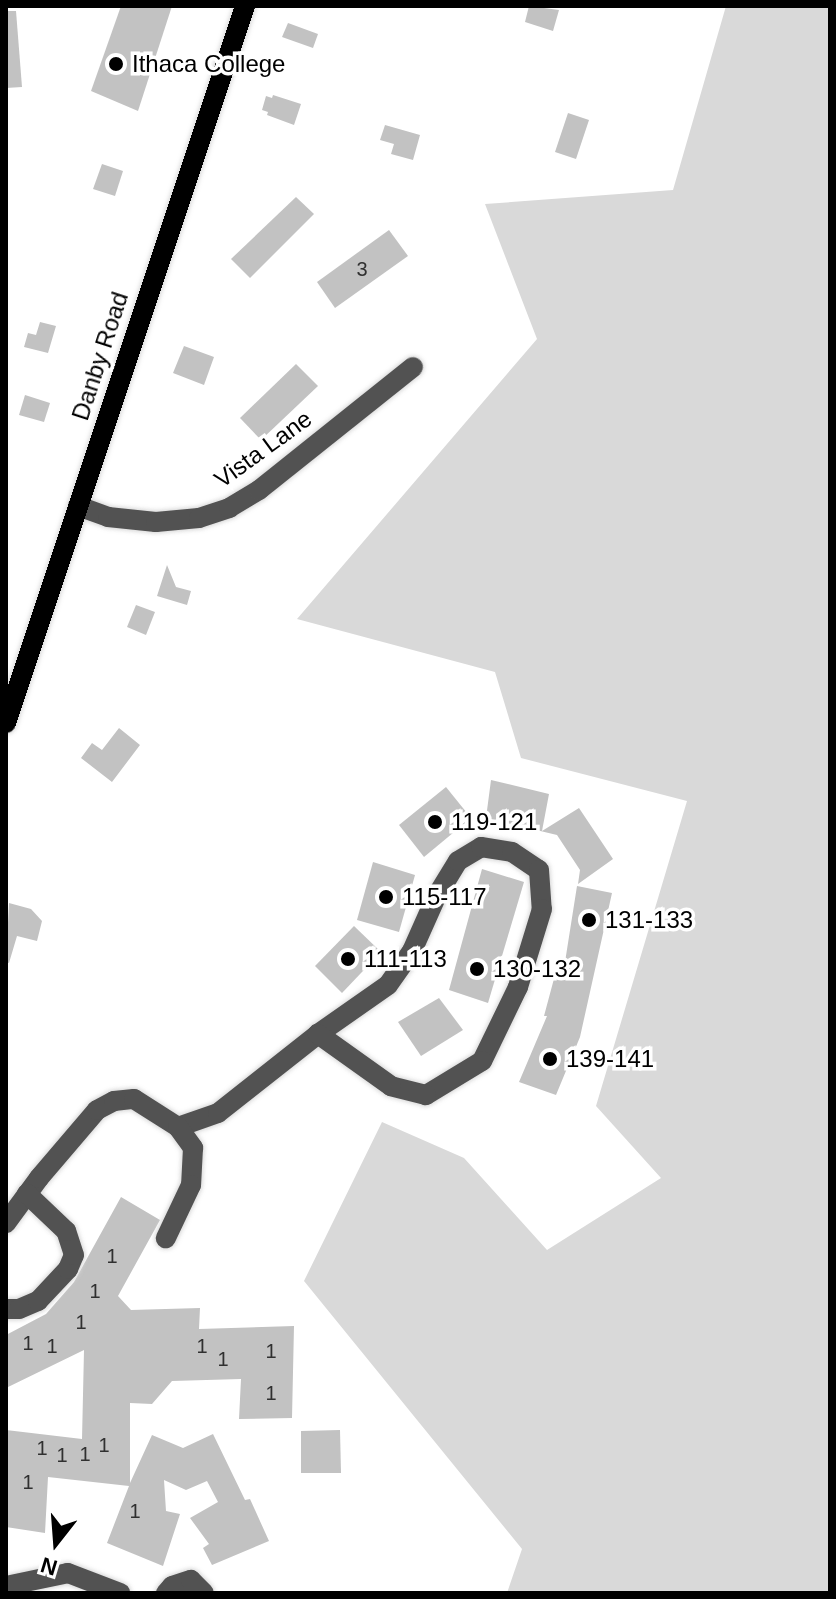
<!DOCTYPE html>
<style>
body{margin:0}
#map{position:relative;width:836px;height:1599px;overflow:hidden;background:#fff;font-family:Arial,sans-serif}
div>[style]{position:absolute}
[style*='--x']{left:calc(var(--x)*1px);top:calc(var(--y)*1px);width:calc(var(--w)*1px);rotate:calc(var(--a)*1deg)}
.green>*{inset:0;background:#d9d9d9}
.building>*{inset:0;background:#c2c2c2}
.roads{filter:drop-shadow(0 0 2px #dbdbdb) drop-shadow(0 0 2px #dbdbdb)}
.minor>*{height:20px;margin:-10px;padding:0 10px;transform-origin:10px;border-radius:10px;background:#525252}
.major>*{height:20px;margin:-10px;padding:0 10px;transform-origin:10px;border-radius:10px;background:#000}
.dots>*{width:22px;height:22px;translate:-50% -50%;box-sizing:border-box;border:4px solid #fff;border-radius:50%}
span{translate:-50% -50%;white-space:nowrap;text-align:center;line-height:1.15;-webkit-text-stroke:7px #fff;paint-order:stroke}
.number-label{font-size:20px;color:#303030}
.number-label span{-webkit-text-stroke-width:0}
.poi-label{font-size:24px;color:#000}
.left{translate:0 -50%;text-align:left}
.street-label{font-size:24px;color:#000}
.frame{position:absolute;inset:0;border:8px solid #000;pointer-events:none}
.north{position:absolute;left:16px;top:1503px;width:80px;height:80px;-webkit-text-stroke:6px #fff;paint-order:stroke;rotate:197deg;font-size:22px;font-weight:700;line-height:32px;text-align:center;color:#000}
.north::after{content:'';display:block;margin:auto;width:28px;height:36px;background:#000;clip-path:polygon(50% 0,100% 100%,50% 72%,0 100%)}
</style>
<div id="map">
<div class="green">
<div style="clip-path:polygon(726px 6px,830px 6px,830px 1593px,507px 1593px,522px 1549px,304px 1281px,382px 1122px,464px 1158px,547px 1250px,661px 1178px,596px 1106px,687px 801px,521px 758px,495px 672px,297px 619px,537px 339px,485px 204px,673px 190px)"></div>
</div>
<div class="building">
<div style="clip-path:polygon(121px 6px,172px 6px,138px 111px,91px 91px)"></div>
<div style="clip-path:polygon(529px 6px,559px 10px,553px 31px,525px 22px)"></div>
<div style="clip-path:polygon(6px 11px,16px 11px,22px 87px,6px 88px)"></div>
<div style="clip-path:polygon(288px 23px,318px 34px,313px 48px,282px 37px)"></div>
<div style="clip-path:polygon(273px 95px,301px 104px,294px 125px,267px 115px,268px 112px,262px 110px,266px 96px,272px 98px)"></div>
<div style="clip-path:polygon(568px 113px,589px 120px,576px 159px,555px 152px)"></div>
<div style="clip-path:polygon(385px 125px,420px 135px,413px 160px,391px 154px,394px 144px,380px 140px)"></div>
<div style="clip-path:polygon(102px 164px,123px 171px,115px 196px,93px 189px)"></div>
<div style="clip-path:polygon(296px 197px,314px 214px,250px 278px,231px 259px)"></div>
<div style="clip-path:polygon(389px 230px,408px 256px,335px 308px,317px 282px)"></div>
<div style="clip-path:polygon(40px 322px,56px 326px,48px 353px,24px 347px,28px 333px,36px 335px)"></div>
<div style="clip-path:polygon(184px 346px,214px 357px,204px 385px,173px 373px)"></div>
<div style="clip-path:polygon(296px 364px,318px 386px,261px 440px,240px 418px)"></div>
<div style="clip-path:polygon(25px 395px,50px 403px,44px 422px,19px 415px)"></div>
<div style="clip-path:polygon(167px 565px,176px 587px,191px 591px,187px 605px,157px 596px)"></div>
<div style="clip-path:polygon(136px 605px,155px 612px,146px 635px,127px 627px)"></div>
<div style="clip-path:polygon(119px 728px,140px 745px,112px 782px,81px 758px,92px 743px,102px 750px)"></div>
<div style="clip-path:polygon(491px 780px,549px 794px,542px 831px,579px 808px,613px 859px,578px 884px,580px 870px,557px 835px,486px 818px)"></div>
<div style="clip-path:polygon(446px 787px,471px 818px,424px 857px,399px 825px)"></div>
<div style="clip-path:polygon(373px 862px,415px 875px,399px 932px,357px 920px)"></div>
<div style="clip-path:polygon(482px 869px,524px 882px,488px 1003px,449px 990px)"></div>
<div style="clip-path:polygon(577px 886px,612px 893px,580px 1037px,556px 1095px,519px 1082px,547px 1016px,544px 1016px,559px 960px,565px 962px)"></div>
<div style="clip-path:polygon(9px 903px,31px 909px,42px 921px,37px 941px,17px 936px,9px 963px,6px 962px)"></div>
<div style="clip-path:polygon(354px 926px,381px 952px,342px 993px,315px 966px)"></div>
<div style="clip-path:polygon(439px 998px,463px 1030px,421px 1056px,398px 1022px)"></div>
<div style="clip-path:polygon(121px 1197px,160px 1220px,118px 1296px,131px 1310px,200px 1308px,199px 1329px,294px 1326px,292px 1418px,239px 1419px,241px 1379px,172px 1381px,152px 1404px,130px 1403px,130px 1483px,152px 1435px,183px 1448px,213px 1434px,245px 1500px,250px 1499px,269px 1541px,212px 1565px,203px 1548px,209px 1544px,190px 1518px,218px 1502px,207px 1481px,186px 1490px,164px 1480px,166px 1511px,180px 1514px,163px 1566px,107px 1543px,129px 1486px,48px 1477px,45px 1533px,6px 1527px,6px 1430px,82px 1439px,84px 1350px,6px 1388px,6px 1335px,46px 1314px,74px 1282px)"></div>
<div style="clip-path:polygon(340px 1430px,341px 1473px,301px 1473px,301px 1431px)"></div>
</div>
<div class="roads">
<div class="minor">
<div style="--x:78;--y:506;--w:32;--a:20"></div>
<div style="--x:108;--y:517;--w:48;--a:5.9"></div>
<div style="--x:156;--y:522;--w:43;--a:-5.3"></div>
<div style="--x:199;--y:518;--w:32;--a:-18"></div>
<div style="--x:229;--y:508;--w:35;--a:-31"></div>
<div style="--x:259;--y:490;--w:197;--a:-38.6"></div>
<div style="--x:178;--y:1127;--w:42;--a:-19.3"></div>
<div style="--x:218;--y:1113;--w:127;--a:-38.3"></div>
<div style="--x:318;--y:1034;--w:85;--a:-35"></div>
<div style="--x:388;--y:985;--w:42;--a:-54.8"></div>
<div style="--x:412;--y:951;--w:59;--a:-66"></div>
<div style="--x:436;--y:897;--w:42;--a:-58.6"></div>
<div style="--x:458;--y:861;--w:27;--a:-31"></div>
<div style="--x:481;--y:847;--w:31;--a:9"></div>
<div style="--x:512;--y:852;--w:32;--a:34"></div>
<div style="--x:539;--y:870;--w:39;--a:86"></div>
<div style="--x:542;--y:909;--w:82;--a:107.1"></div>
<div style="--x:518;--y:987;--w:82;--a:115.9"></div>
<div style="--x:482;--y:1061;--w:66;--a:148.7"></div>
<div style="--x:426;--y:1095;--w:36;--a:-166"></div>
<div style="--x:391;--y:1086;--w:90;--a:-144.5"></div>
<div style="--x:6;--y:1223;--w:56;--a:-53.7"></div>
<div style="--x:39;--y:1178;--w:89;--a:-49.5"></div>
<div style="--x:97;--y:1110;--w:19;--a:-28"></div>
<div style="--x:114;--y:1101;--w:20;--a:-6"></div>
<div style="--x:134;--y:1099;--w:52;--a:32.5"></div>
<div style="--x:178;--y:1127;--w:26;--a:54"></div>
<div style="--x:193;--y:1148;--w:37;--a:93"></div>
<div style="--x:191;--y:1185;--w:59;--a:115.3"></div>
<div style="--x:6;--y:1309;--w:13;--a:0"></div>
<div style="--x:19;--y:1309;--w:21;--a:-23"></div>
<div style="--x:38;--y:1301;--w:44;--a:-46.8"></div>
<div style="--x:68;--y:1269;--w:15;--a:-67"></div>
<div style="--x:74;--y:1255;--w:25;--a:-108"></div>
<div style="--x:66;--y:1231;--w:54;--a:-136.5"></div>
<div style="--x:6;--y:1586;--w:63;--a:-11.8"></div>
<div style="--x:68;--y:1573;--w:56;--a:21"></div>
<div style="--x:166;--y:1593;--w:9;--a:-49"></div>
<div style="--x:172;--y:1586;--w:20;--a:-18"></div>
<div style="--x:191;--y:1580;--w:18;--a:45"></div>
</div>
<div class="major">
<div style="--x:6;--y:723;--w:756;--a:-71.57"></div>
</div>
</div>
<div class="dots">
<div style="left:116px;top:64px;background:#000"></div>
<div style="left:435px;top:822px;background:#000"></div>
<div style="left:386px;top:897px;background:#000"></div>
<div style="left:589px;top:920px;background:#000"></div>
<div style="left:348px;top:959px;background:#000"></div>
<div style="left:477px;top:969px;background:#000"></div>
<div style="left:550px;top:1059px;background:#000"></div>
</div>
<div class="number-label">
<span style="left:362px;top:269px">3</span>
<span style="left:112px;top:1256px">1</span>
<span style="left:95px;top:1291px">1</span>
<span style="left:81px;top:1322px">1</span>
<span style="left:28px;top:1343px">1</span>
<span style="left:52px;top:1346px">1</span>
<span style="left:202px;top:1346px">1</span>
<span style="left:271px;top:1351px">1</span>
<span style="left:223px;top:1359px">1</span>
<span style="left:271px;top:1393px">1</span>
<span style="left:104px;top:1445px">1</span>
<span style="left:42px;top:1448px">1</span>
<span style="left:85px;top:1454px">1</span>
<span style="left:62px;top:1455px">1</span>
<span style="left:28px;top:1482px">1</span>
<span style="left:135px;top:1511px">1</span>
</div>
<div class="poi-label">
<span class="left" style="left:132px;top:64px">Ithaca College</span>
<span class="left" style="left:451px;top:822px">119-121</span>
<span class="left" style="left:402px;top:897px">115-117</span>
<span class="left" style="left:605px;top:920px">131-133</span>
<span class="left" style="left:364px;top:959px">111-113</span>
<span class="left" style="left:493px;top:969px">130-132</span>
<span class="left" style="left:566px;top:1059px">139-141</span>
</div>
<div class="street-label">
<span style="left:100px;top:356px;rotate:-72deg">Danby Road</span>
<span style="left:263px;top:449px;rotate:-36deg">Vista Lane</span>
</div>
<div class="frame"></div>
<div class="north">N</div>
</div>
